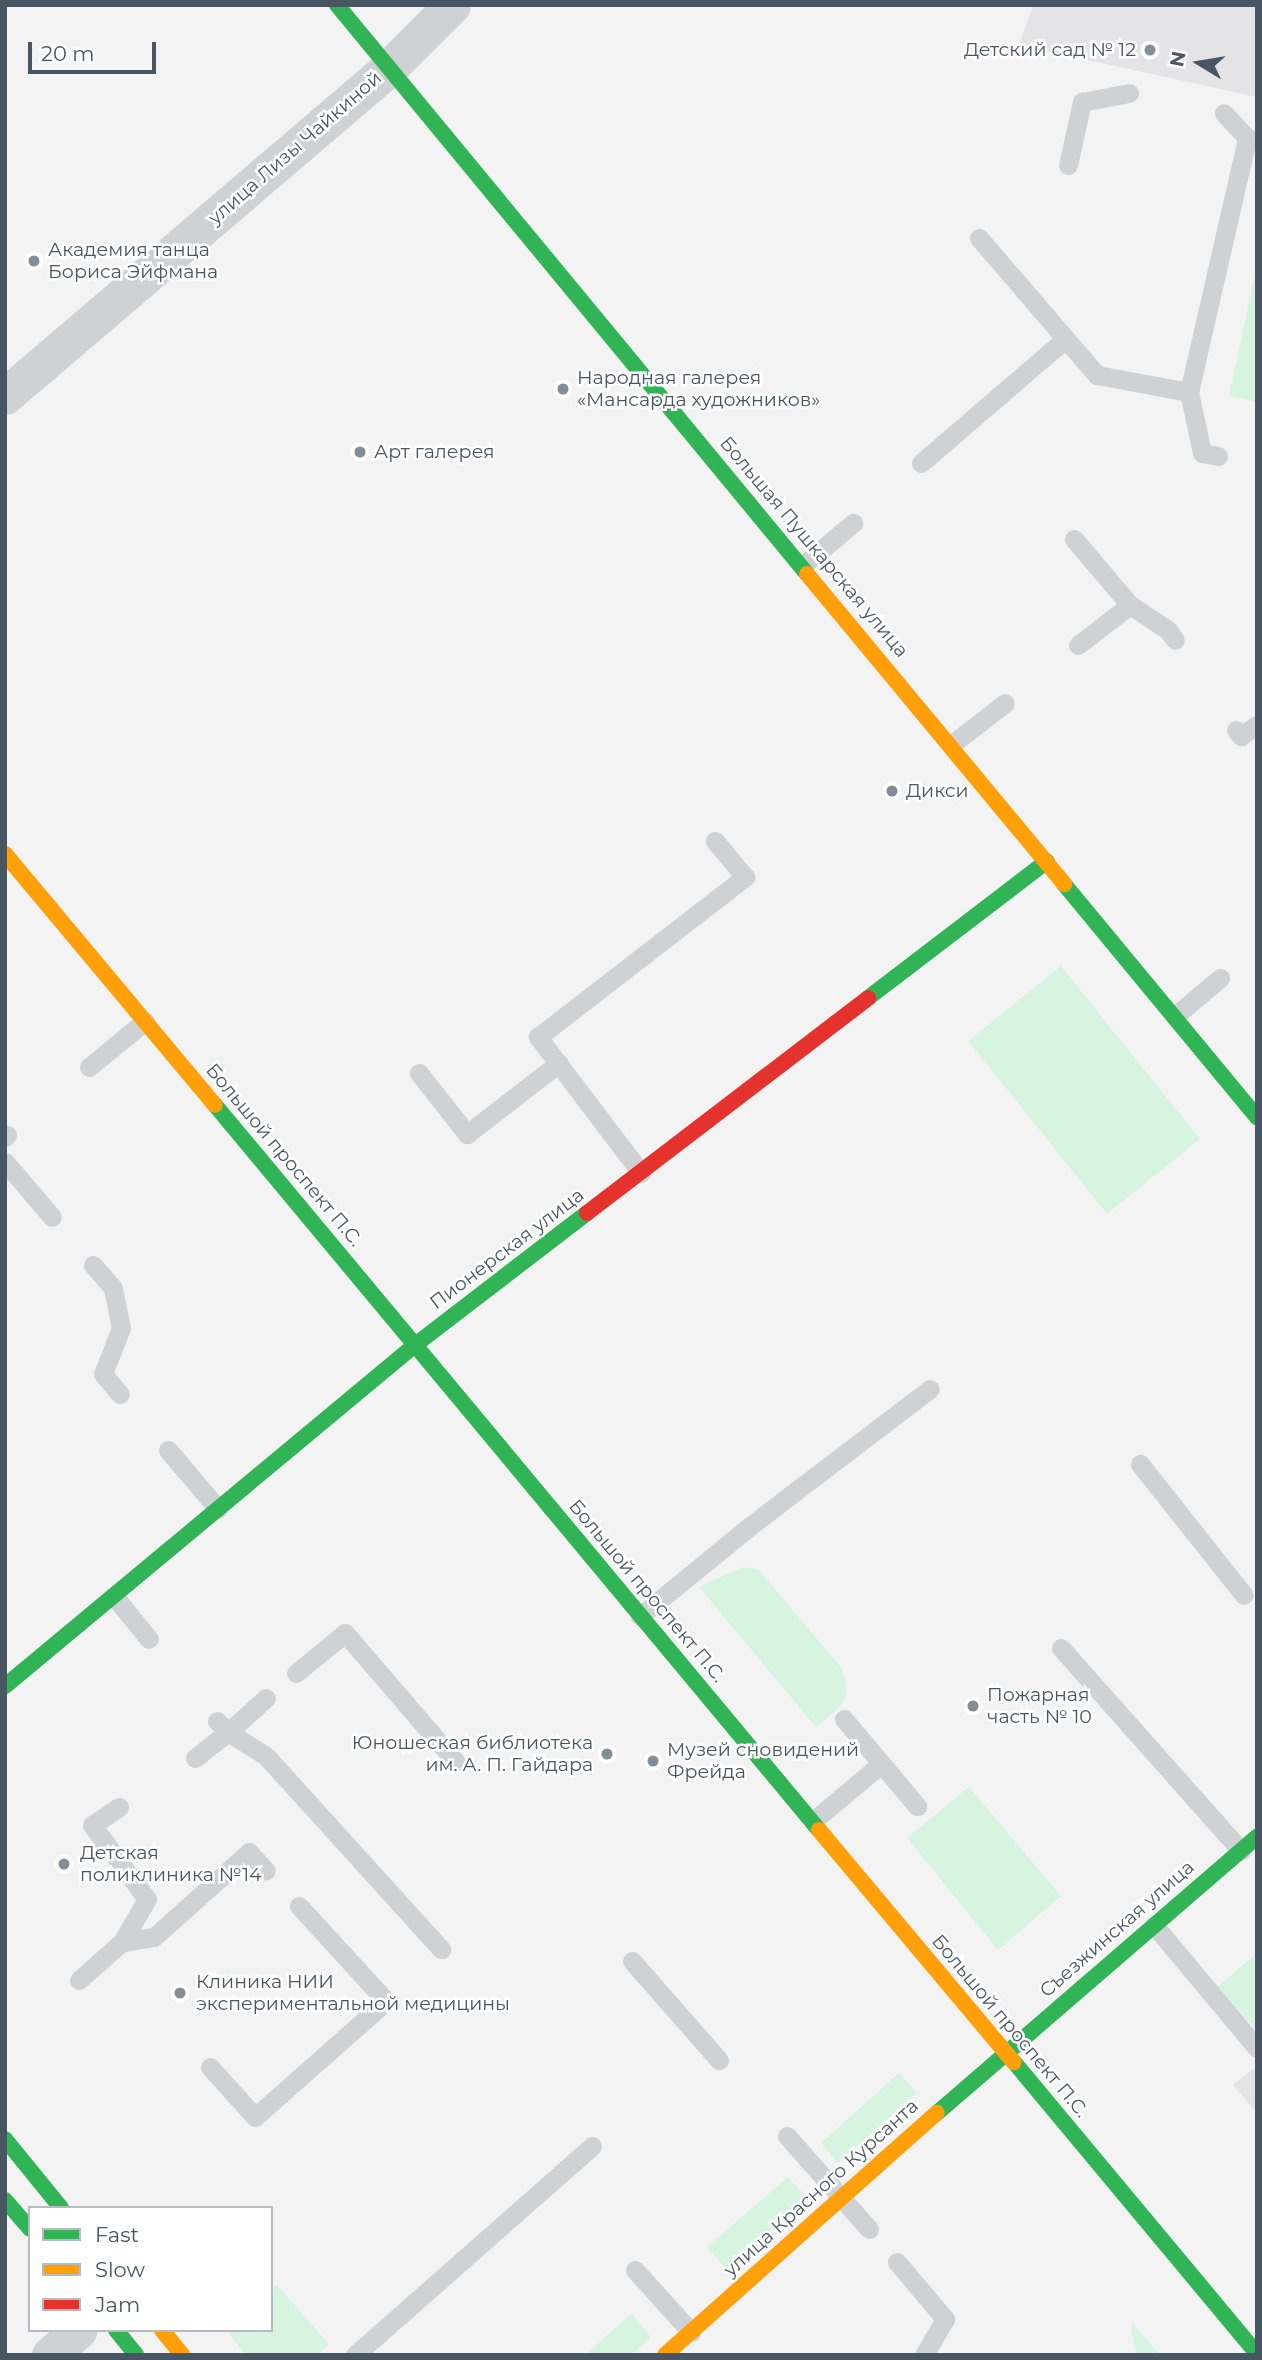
<!DOCTYPE html>
<meta charset="utf-8">
<style>
body{margin:0}
#map{position:relative;width:1262px;height:2360px;overflow:hidden;background:#f3f3f3;font-family:Montserrat,sans-serif}
div>[style]{position:absolute}
[style*='--x']{left:calc(var(--x)*1px);top:calc(var(--y)*1px);width:calc(var(--w)*1px);rotate:calc(var(--a)*1deg)}
.education>*{inset:0;background:#e4e4e6}
.green>*{inset:0;background:#d6f4e0}
.lane>*{height:19px;margin:-9.5px;padding:0 9.5px;transform-origin:9.5px;border-radius:9.5px;background:#ced2d4}
.street>*{height:37px;margin:-18.5px;padding:0 18.5px;transform-origin:18.5px;border-radius:18.5px;background:#ced2d4}
.fast>*{height:16px;margin:-8px;padding:0 8px;transform-origin:8px;border-radius:8px;background:#30b455}
.slow>*{height:16px;margin:-8px;padding:0 8px;transform-origin:8px;border-radius:8px;background:#ff9f0a}
.jam>*{height:16px;margin:-8px;padding:0 8px;transform-origin:8px;border-radius:8px;background:#e5322d}
.dots>*{width:19px;height:19px;translate:-50% -50%;box-sizing:border-box;border:4px solid #fff;border-radius:50%}
span{translate:-50% -50%;white-space:nowrap;text-align:center;line-height:1.15;-webkit-text-stroke:5px #fff;paint-order:stroke}
.poi-label{font-size:19px;color:#475662}
.right{translate:-100% -50%;text-align:right}
.left{translate:0 -50%;text-align:left}
.street-label{font-size:19px;color:#475662}
.frame{position:absolute;inset:0;border:7px solid #475662;pointer-events:none}
.legend{position:absolute;left:28px;top:2206px;width:245px;height:126px;box-sizing:border-box;background:#fff;border:2px solid #b5bbc0;margin:0;padding:9px 12px;list-style:none;font-size:21px;color:#475662}
.legend li{display:flex;align-items:center;gap:14px;height:35px}
.legend b{width:35px;border:2px solid #b5bbc0}
.north{position:absolute;left:1164px;top:28px;width:70px;height:70px;-webkit-text-stroke:5px #fff;paint-order:stroke;rotate:281deg;font-size:19px;font-weight:700;line-height:28px;text-align:center;color:#475662}
.north::after{content:'';display:block;margin:auto;width:24px;height:32px;background:#475662;clip-path:polygon(50% 0,100% 100%,50% 72%,0 100%)}
.scale{position:absolute;left:28px;top:42px;width:128px;height:32px;box-sizing:border-box;border:4px solid #475662;border-top:0;padding-left:9px;font-size:21px;line-height:24px;white-space:nowrap;color:#475662;-webkit-text-stroke:5px #fff;paint-order:stroke}
</style>
<div id="map">
<div class="education">
<div style="clip-path:polygon(1033px 5px,1257px 5px,1257px 97px,1019px 45px)"></div>
<div style="clip-path:polygon(1257px 2066px,1257px 2113px,1233px 2085px)"></div>
</div>
<div class="green">
<div style="clip-path:polygon(1257px 266px,1257px 402px,1229px 396px)"></div>
<div style="clip-path:polygon(1061px 966px,1200px 1139px,1107px 1214px,968px 1041px)"></div>
<div style="clip-path:polygon(743px 1567px,758px 1569px,840px 1666px,845px 1677px,846px 1697px,841px 1706px,816px 1727px,699px 1587px)"></div>
<div style="clip-path:polygon(969px 1787px,1061px 1896px,998px 1950px,907px 1838px)"></div>
<div style="clip-path:polygon(1257px 1953px,1257px 2030px,1217px 1987px)"></div>
<div style="clip-path:polygon(899px 2073px,917px 2093px,838px 2163px,821px 2143px)"></div>
<div style="clip-path:polygon(788px 2177px,807px 2199px,726px 2269px,707px 2247px)"></div>
<div style="clip-path:polygon(277px 2285px,329px 2344px,317px 2355px,246px 2355px,226px 2330px,271px 2330px,271px 2290px)"></div>
<div style="clip-path:polygon(631px 2314px,651px 2337px,632px 2355px,585px 2355px)"></div>
<div style="clip-path:polygon(1132px 2322px,1160px 2355px,1137px 2355px,1131px 2331px)"></div>
</div>
<div class="lane">
<div style="--x:1068;--y:165;--w:65;--a:-77.5"></div>
<div style="--x:1082;--y:102;--w:48;--a:-10.8"></div>
<div style="--x:979;--y:238;--w:181;--a:49.3"></div>
<div style="--x:1097;--y:375;--w:94;--a:10.5"></div>
<div style="--x:1218;--y:456;--w:16;--a:-169"></div>
<div style="--x:1202;--y:453;--w:62;--a:-102"></div>
<div style="--x:1189;--y:392;--w:261;--a:-77.1"></div>
<div style="--x:1247;--y:138;--w:34;--a:-133"></div>
<div style="--x:921;--y:463;--w:189;--a:-40.7"></div>
<div style="--x:1074;--y:539;--w:87;--a:49.7"></div>
<div style="--x:802;--y:566;--w:67;--a:-40.1"></div>
<div style="--x:1078;--y:645;--w:66;--a:-37.6"></div>
<div style="--x:1130;--y:605;--w:45;--a:33.3"></div>
<div style="--x:1168;--y:630;--w:12;--a:55"></div>
<div style="--x:1236;--y:730;--w:8;--a:50"></div>
<div style="--x:1241;--y:736;--w:19;--a:-35"></div>
<div style="--x:951;--y:745;--w:68;--a:-37.9"></div>
<div style="--x:1175;--y:1016;--w:59;--a:-40.2"></div>
<div style="--x:89;--y:1067;--w:72;--a:-39.4"></div>
<div style="--x:419;--y:1073;--w:78;--a:51.8"></div>
<div style="--x:467;--y:1134;--w:116;--a:-37.7"></div>
<div style="--x:5;--y:1137;--w:3;--a:-45"></div>
<div style="--x:5;--y:1162;--w:72;--a:49.5"></div>
<div style="--x:641;--y:1173;--w:171;--a:-127.1"></div>
<div style="--x:538;--y:1037;--w:262;--a:-37.7"></div>
<div style="--x:745;--y:877;--w:47;--a:-129.8"></div>
<div style="--x:93;--y:1265;--w:30;--a:49"></div>
<div style="--x:113;--y:1288;--w:41;--a:78.7"></div>
<div style="--x:121;--y:1328;--w:49;--a:111.4"></div>
<div style="--x:103;--y:1374;--w:26;--a:50"></div>
<div style="--x:168;--y:1450;--w:77;--a:49.7"></div>
<div style="--x:1140;--y:1464;--w:167;--a:51.6"></div>
<div style="--x:114;--y:1596;--w:55;--a:50.9"></div>
<div style="--x:640;--y:1616;--w:142;--a:-39.3"></div>
<div style="--x:750;--y:1526;--w:226;--a:-37.3"></div>
<div style="--x:1061;--y:1648;--w:271;--a:48.4"></div>
<div style="--x:296;--y:1673;--w:63;--a:-39.2"></div>
<div style="--x:345;--y:1633;--w:169;--a:49.3"></div>
<div style="--x:844;--y:1719;--w:114;--a:50"></div>
<div style="--x:217;--y:1721;--w:16;--a:45"></div>
<div style="--x:228;--y:1732;--w:51;--a:-41.8"></div>
<div style="--x:195;--y:1758;--w:42;--a:-38.2"></div>
<div style="--x:228;--y:1732;--w:45;--a:32.3"></div>
<div style="--x:266;--y:1756;--w:261;--a:47.8"></div>
<div style="--x:119;--y:1807;--w:32;--a:146"></div>
<div style="--x:92;--y:1825;--w:92;--a:53.4"></div>
<div style="--x:147;--y:1899;--w:50;--a:120.2"></div>
<div style="--x:813;--y:1821;--w:89;--a:-40"></div>
<div style="--x:1154;--y:1925;--w:160;--a:50.1"></div>
<div style="--x:632;--y:1961;--w:132;--a:48.7"></div>
<div style="--x:79;--y:1980;--w:57;--a:-41.5"></div>
<div style="--x:122;--y:1942;--w:32;--a:-9"></div>
<div style="--x:154;--y:1937;--w:127;--a:-41.8"></div>
<div style="--x:249;--y:1852;--w:25;--a:48"></div>
<div style="--x:210;--y:2067;--w:67;--a:48"></div>
<div style="--x:255;--y:2117;--w:175;--a:-41.5"></div>
<div style="--x:386;--y:2001;--w:129;--a:-132.5"></div>
<div style="--x:787;--y:2136;--w:124;--a:48.6"></div>
<div style="--x:897;--y:2262;--w:75;--a:49.9"></div>
<div style="--x:945;--y:2319;--w:42;--a:120.3"></div>
<div style="--x:635;--y:2270;--w:84;--a:47.9"></div>
<div style="--x:355;--y:2355;--w:316;--a:-41.4"></div>
</div>
<div class="street">
<div style="--x:5;--y:396;--w:505;--a:-40.5"></div>
<div style="--x:389;--y:68;--w:89;--a:-45"></div>
<div style="--x:50;--y:2355;--w:38;--a:-41"></div>
</div>
<div class="fast">
<div style="--x:337;--y:5;--w:738;--a:50.44"></div>
<div style="--x:1064;--y:884;--w:303;--a:50.4"></div>
<div style="--x:868;--y:998;--w:225;--a:-37.4"></div>
<div style="--x:215;--y:1105;--w:944;--a:50.2"></div>
<div style="--x:5;--y:1686;--w:533;--a:-39.75"></div>
<div style="--x:415;--y:1345;--w:217;--a:-37.5"></div>
<div style="--x:1014;--y:2062;--w:380;--a:50.2"></div>
<div style="--x:937;--y:2113;--w:423;--a:-40.8"></div>
<div style="--x:5;--y:2139;--w:89;--a:50.9"></div>
<div style="--x:5;--y:2200;--w:38;--a:49"></div>
<div style="--x:116;--y:2330;--w:32;--a:51"></div>
</div>
<div class="slow">
<div style="--x:807;--y:574;--w:403;--a:50.3"></div>
<div style="--x:5;--y:854;--w:327;--a:50.1"></div>
<div style="--x:819;--y:1830;--w:303;--a:50"></div>
<div style="--x:162;--y:2330;--w:32;--a:51"></div>
<div style="--x:665;--y:2355;--w:364;--a:-41.7"></div>
</div>
<div class="jam">
<div style="--x:587;--y:1213;--w:354;--a:-37.4"></div>
</div>
<div class="dots">
<div style="left:1150px;top:50px;background:#838d95"></div>
<div style="left:34px;top:261px;background:#838d95"></div>
<div style="left:563px;top:389px;background:#838d95"></div>
<div style="left:360px;top:452px;background:#838d95"></div>
<div style="left:892px;top:791px;background:#838d95"></div>
<div style="left:973px;top:1706px;background:#838d95"></div>
<div style="left:607px;top:1754px;background:#838d95"></div>
<div style="left:653px;top:1761px;background:#838d95"></div>
<div style="left:64px;top:1864px;background:#838d95"></div>
<div style="left:180px;top:1993px;background:#838d95"></div>
</div>
<div class="poi-label">
<span class="right" style="left:1136px;top:50px">Детский сад № 12</span>
<span class="left" style="left:48px;top:261px">Академия танца<br>Бориса Эйфмана</span>
<span class="left" style="left:577px;top:389px">Народная галерея<br>«Мансарда художников»</span>
<span class="left" style="left:374px;top:452px">Арт галерея</span>
<span class="left" style="left:906px;top:791px">Дикси</span>
<span class="left" style="left:987px;top:1706px">Пожарная<br>часть № 10</span>
<span class="right" style="left:593px;top:1754px">Юношеская библиотека<br>им. А. П. Гайдара</span>
<span class="left" style="left:667px;top:1761px">Музей сновидений<br>Фрейда</span>
<span class="left" style="left:80px;top:1864px">Детская<br>поликлиника №14</span>
<span class="left" style="left:196px;top:1993px">Клиника НИИ<br>экспериментальной медицины</span>
</div>
<div class="street-label">
<span style="left:295px;top:148px;rotate:-41deg">улица Лизы Чайкиной</span>
<span style="left:814px;top:547px;rotate:50deg">Большая Пушкарская улица</span>
<span style="left:284px;top:1155px;rotate:50deg">Большой проспект П.С.</span>
<span style="left:507px;top:1249px;rotate:-37deg">Пионерская улица</span>
<span style="left:647px;top:1591px;rotate:50deg">Большой проспект П.С.</span>
<span style="left:1117px;top:1929px;rotate:-41deg">Съезжинская улица</span>
<span style="left:1010px;top:2026px;rotate:50deg">Большой проспект П.С.</span>
<span style="left:821px;top:2188px;rotate:-42deg">улица Красного Курсанта</span>
</div>
<div class="frame"></div>
<ul class="legend">
<li><b style="height:9px;background:#30b455"></b>Fast</li>
<li><b style="height:9px;background:#ff9f0a"></b>Slow</li>
<li><b style="height:9px;background:#e5322d"></b>Jam</li>
</ul>
<div class="north">N</div>
<div class="scale">20 m</div>
</div>
